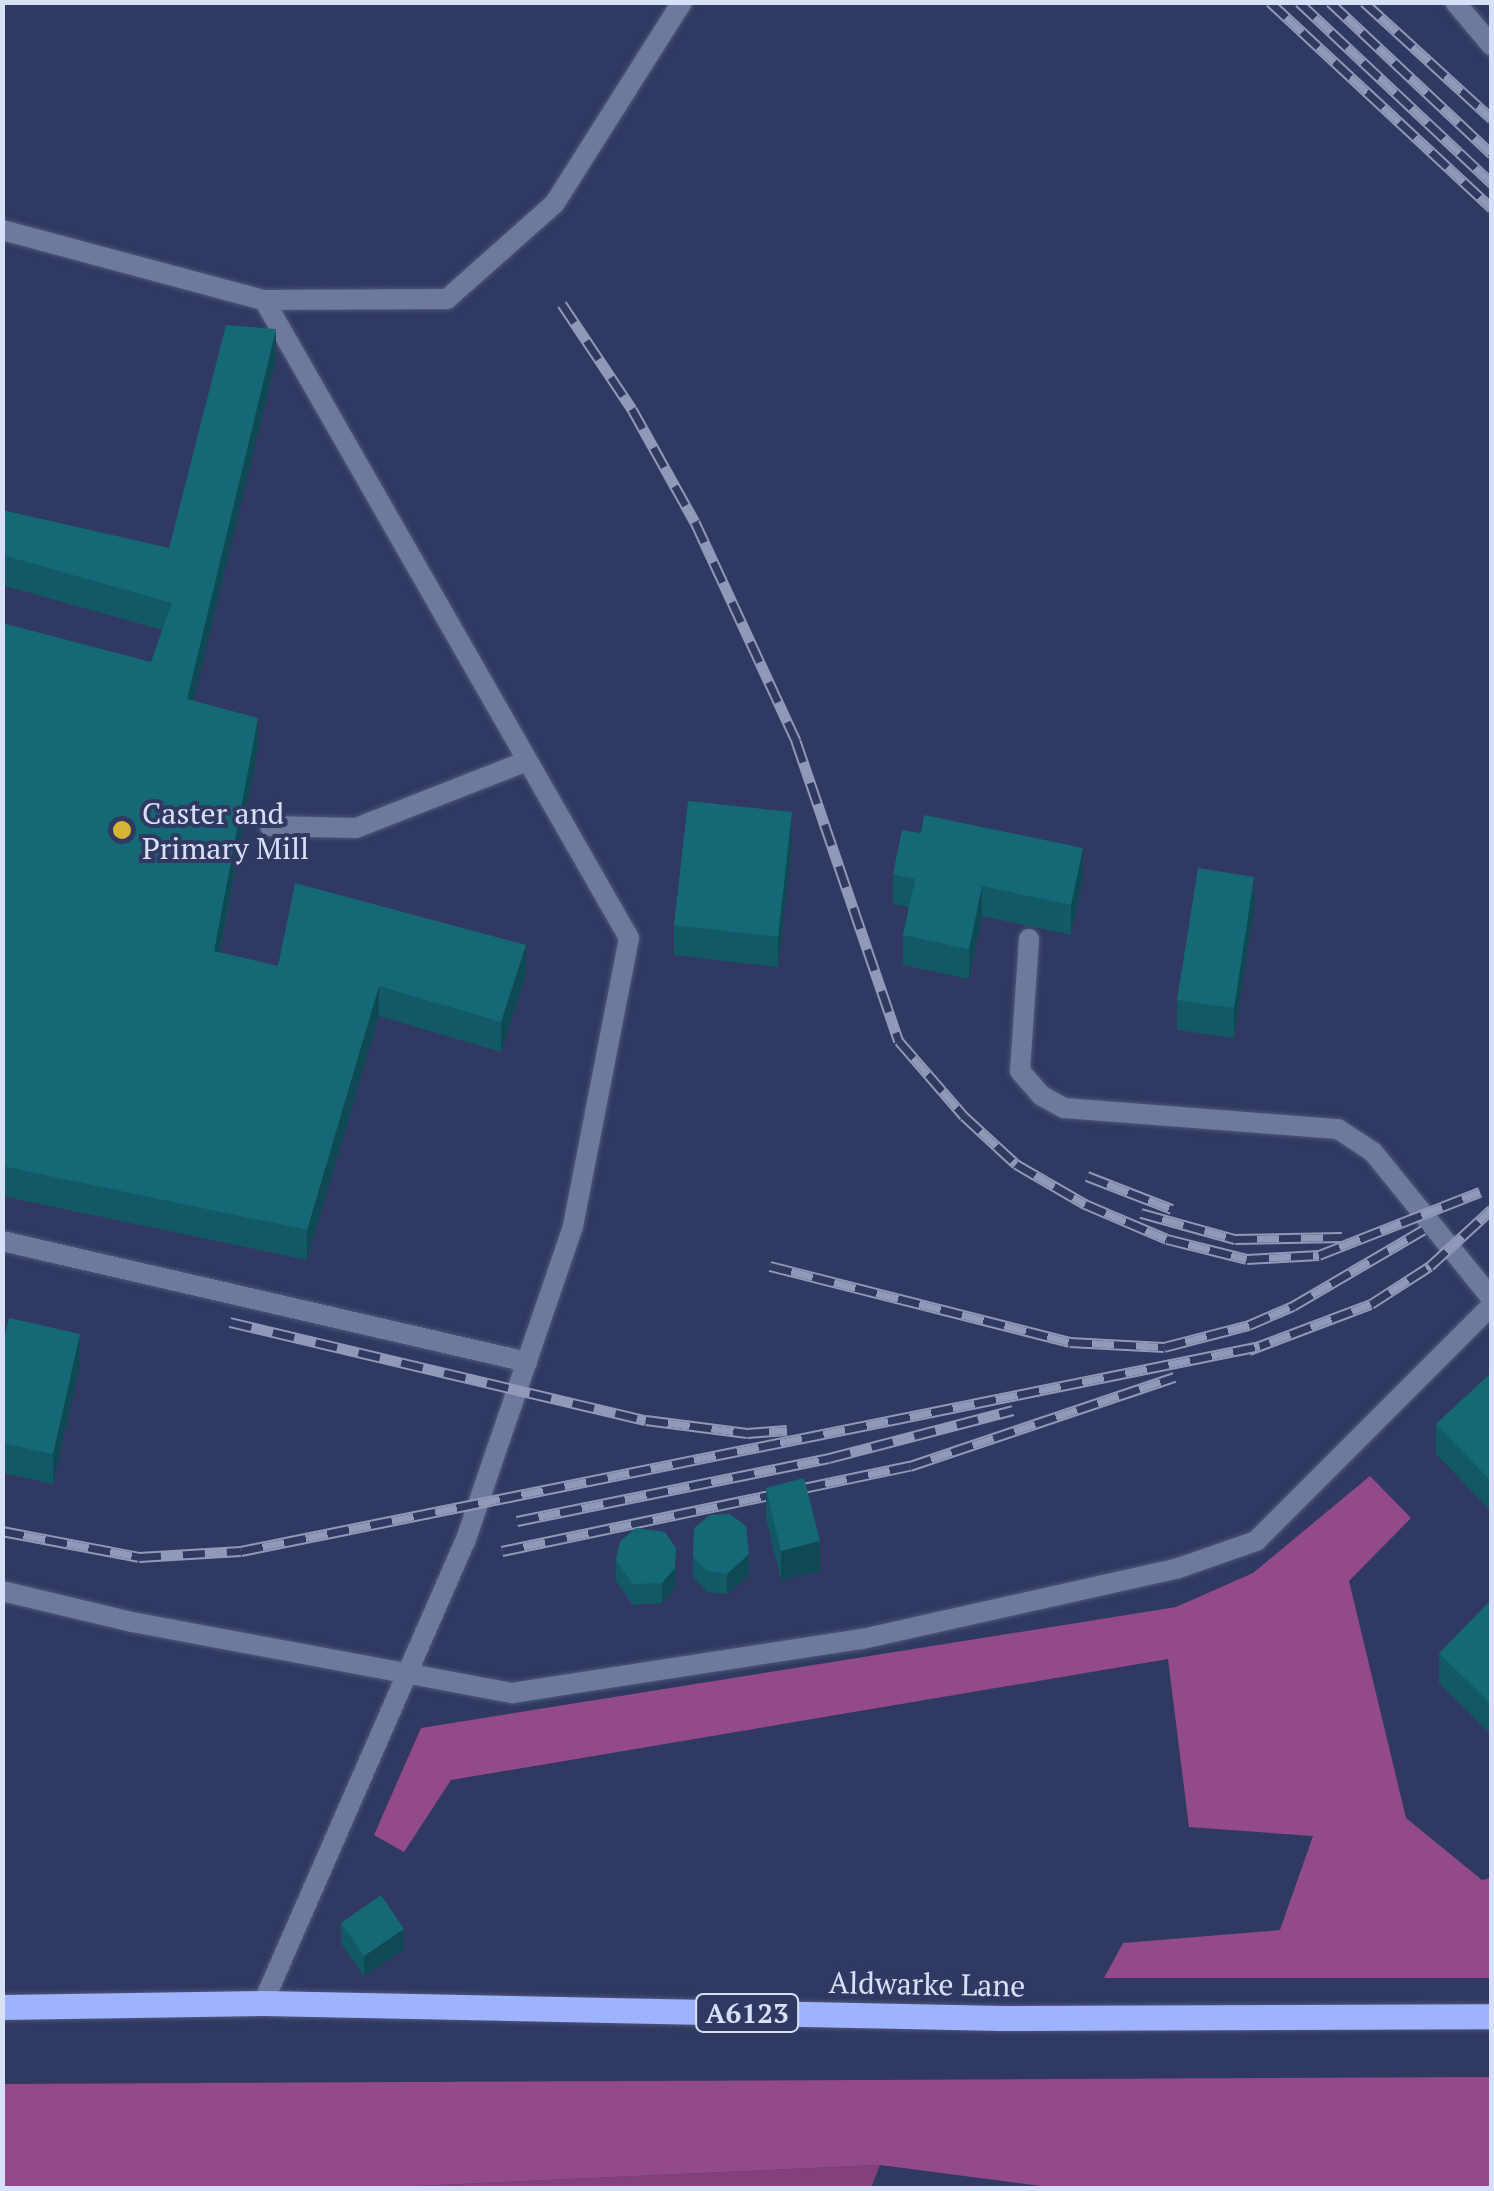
<!DOCTYPE html>
<style>
body{margin:0}
#map{position:relative;width:1494px;height:2191px;overflow:hidden;background:#303961;font-family:"PT Serif",serif}
div>[style]{position:absolute}
[style*='--x']{left:calc(var(--x)*1px);top:calc(var(--y)*1px);width:calc(var(--w)*1px);rotate:calc(var(--a)*1deg)}
.green>*{inset:0;background:#84407c}
.forest>*{inset:0;background:#934a8a}
.roads{filter:drop-shadow(0 0 2px #4e577c) drop-shadow(0 0 2px #4e577c)}
.service>*{height:20px;margin:-10px;padding:0 10px;transform-origin:10px;border-radius:10px;background:#6e799d}
.primary>*{height:25px;margin:-12.5px;padding:0 12.5px;transform-origin:12.5px;border-radius:12.5px;background:#9fb3fd}
.rail>*{height:11px;margin-top:-5.5px;transform-origin:0;background:repeating-linear-gradient(90deg,#303961 0 22px,#9099b8 0 44px);box-sizing:border-box;border-block:2px solid #9099b8}
.wall>*{inset:0;background:#125965}
.shaded-wall>*{inset:0;background:#0f4953}
.building>*{inset:0;background:#156876}
.dots>*{width:28px;height:28px;translate:-50% -50%;box-sizing:border-box;border:5px solid #303961;border-radius:50%}
span{translate:-50% -50%;white-space:nowrap;text-align:center;line-height:1.15;-webkit-text-stroke:8px #303961;paint-order:stroke}
.shield-label span{padding:2px 8px;background:#303961;border:2px solid;border-radius:8px;-webkit-text-stroke-width:0}
.shield-label{font-size:28px;color:#d8e0f8;font-weight:700}
.poi-label{font-size:30px;color:#d8e0f8}
.left{translate:0 -50%;text-align:left}
.street-label{font-size:30px;color:#d8e0f8}
.frame{position:absolute;inset:0;border:5px solid #d8e0f8;pointer-events:none}
</style>
<div id="map">
<div class="green">
<div style="clip-path:polygon(880px 2165px,871px 2188px,371px 2188px)"></div>
</div>
<div class="forest">
<div style="clip-path:polygon(1370px 1476px,1411px 1518px,1349px 1581px,1406px 1818px,1482px 1880px,1491px 1878px,1491px 1978px,1104px 1978px,1123px 1943px,1280px 1930px,1313px 1836px,1189px 1827px,1168px 1659px,451px 1780px,404px 1852px,374px 1835px,421px 1728px,1176px 1607px,1253px 1573px)"></div>
<div style="clip-path:polygon(1491px 2077px,1491px 2188px,1056px 2188px,880px 2165px,371px 2188px,3px 2188px,3px 2084px)"></div>
</div>
<div class="roads">
<div class="service">
<div style="--x:1455;--y:2;--w:57;--a:49.9"></div>
<div style="--x:2;--y:230;--w:271;--a:15"></div>
<div style="--x:270;--y:826;--w:86;--a:1.3"></div>
<div style="--x:356;--y:828;--w:184;--a:-21.4"></div>
<div style="--x:1029;--y:939;--w:132;--a:93.9"></div>
<div style="--x:1020;--y:1071;--w:33;--a:49"></div>
<div style="--x:1042;--y:1096;--w:25;--a:29"></div>
<div style="--x:1064;--y:1108;--w:275;--a:4.4"></div>
<div style="--x:1338;--y:1129;--w:42;--a:33.3"></div>
<div style="--x:1373;--y:1152;--w:189;--a:51"></div>
<div style="--x:2;--y:1241;--w:539;--a:12.98"></div>
<div style="--x:2;--y:1591;--w:134;--a:13.4"></div>
<div style="--x:132;--y:1622;--w:387;--a:10.6"></div>
<div style="--x:512;--y:1693;--w:354;--a:-8.8"></div>
<div style="--x:862;--y:1639;--w:322;--a:-12.6"></div>
<div style="--x:1176;--y:1569;--w:85;--a:-19.3"></div>
<div style="--x:1256;--y:1541;--w:334;--a:-45"></div>
<div style="--x:263;--y:2003;--w:506;--a:-66.37"></div>
<div style="--x:466;--y:1539;--w:331;--a:-71.1"></div>
<div style="--x:573;--y:1226;--w:293;--a:-79"></div>
<div style="--x:629;--y:938;--w:735;--a:-119.77"></div>
<div style="--x:264;--y:300;--w:183;--a:-0.3"></div>
<div style="--x:447;--y:299;--w:144;--a:-41.6"></div>
<div style="--x:555;--y:203;--w:238;--a:-57.7"></div>
</div>
<div class="primary">
<div style="--x:2;--y:2007;--w:261;--a:-0.9"></div>
<div style="--x:263;--y:2003;--w:739;--a:1.16"></div>
<div style="--x:1002;--y:2018;--w:490;--a:-0.2"></div>
</div>
</div>
<div class="rail">
<div style="--x:1270;--y:2;--w:303;--a:42.9"></div>
<div style="--x:1299;--y:2;--w:265;--a:43.2"></div>
<div style="--x:1330;--y:2;--w:222;--a:43.2"></div>
<div style="--x:1364;--y:2;--w:173;--a:42.4"></div>
<div style="--x:562;--y:304;--w:126;--a:56.3"></div>
<div style="--x:632;--y:409;--w:129;--a:60.9"></div>
<div style="--x:695;--y:522;--w:241;--a:65.2"></div>
<div style="--x:796;--y:741;--w:317;--a:71.1"></div>
<div style="--x:899;--y:1041;--w:99;--a:49.1"></div>
<div style="--x:964;--y:1116;--w:71;--a:42.7"></div>
<div style="--x:1016;--y:1164;--w:80;--a:30.1"></div>
<div style="--x:1085;--y:1204;--w:89;--a:23.1"></div>
<div style="--x:1167;--y:1239;--w:82;--a:14"></div>
<div style="--x:1247;--y:1259;--w:72;--a:-3.2"></div>
<div style="--x:1319;--y:1255;--w:173;--a:-21.4"></div>
<div style="--x:1087;--y:1176;--w:91;--a:21.2"></div>
<div style="--x:1141;--y:1213;--w:98;--a:15.5"></div>
<div style="--x:1235;--y:1239;--w:107;--a:-1.1"></div>
<div style="--x:770;--y:1266;--w:309;--a:14.2"></div>
<div style="--x:1070;--y:1342;--w:94;--a:3"></div>
<div style="--x:1164;--y:1347;--w:88;--a:-14.5"></div>
<div style="--x:1249;--y:1325;--w:48;--a:-23.4"></div>
<div style="--x:1293;--y:1306;--w:151;--a:-30.3"></div>
<div style="--x:230;--y:1322;--w:427;--a:13.3"></div>
<div style="--x:646;--y:1420;--w:102;--a:7.3"></div>
<div style="--x:747;--y:1433;--w:40;--a:-4.3"></div>
<div style="--x:1249;--y:1350;--w:130;--a:-20.7"></div>
<div style="--x:1371;--y:1304;--w:70;--a:-32.8"></div>
<div style="--x:1430;--y:1266;--w:84;--a:-42.6"></div>
<div style="--x:517;--y:1521;--w:318;--a:-11.4"></div>
<div style="--x:829;--y:1458;--w:190;--a:-14.6"></div>
<div style="--x:2;--y:1531;--w:139;--a:10.7"></div>
<div style="--x:139;--y:1557;--w:102;--a:-3.4"></div>
<div style="--x:241;--y:1551;--w:1039;--a:-11.37"></div>
<div style="--x:502;--y:1551;--w:417;--a:-11.8"></div>
<div style="--x:910;--y:1466;--w:279;--a:-18.6"></div>
</div>
<div class="wall">
<div style="clip-path:polygon(276px 359px,193px 700px,258px 748px,220px 953px,278px 966px,526px 975px,501px 1052px,379px 1016px,307px 1260px,2px 1196px,2px 623px,151px 662px,162px 630px,2px 585px,2px 510px,169px 548px)"></div>
<div style="clip-path:polygon(792px 842px,778px 967px,674px 955px,674px 925px)"></div>
<div style="clip-path:polygon(893px 874px,1083px 878px,1071px 935px,982px 916px,969px 979px,903px 965px,903px 935px,909px 907px,893px 904px)"></div>
<div style="clip-path:polygon(1254px 907px,1234px 1038px,1177px 1030px,1177px 1000px)"></div>
<div style="clip-path:polygon(2px 1347px,80px 1364px,53px 1484px,2px 1473px)"></div>
<div style="clip-path:polygon(1492px 1372px,1492px 1512px,1436px 1454px,1436px 1424px)"></div>
<div style="clip-path:polygon(766px 1488px,820px 1571px,781px 1580px,766px 1518px)"></div>
<div style="clip-path:polygon(693px 1557px,749px 1575px,727px 1594px,707px 1592px,693px 1577px)"></div>
<div style="clip-path:polygon(616px 1560px,676px 1568px,675px 1588px,662px 1603px,633px 1605px,616px 1581px)"></div>
<div style="clip-path:polygon(1492px 1602px,1492px 1735px,1439px 1683px,1439px 1653px)"></div>
<div style="clip-path:polygon(341px 1923px,404px 1949px,364px 1976px,341px 1943px)"></div>
</div>
<div class="shaded-wall">
<div style="clip-path:polygon(276px 329px,276px 359px,187px 728px,187px 699px)"></div>
<div style="clip-path:polygon(258px 718px,258px 748px,214px 981px,214px 951px)"></div>
<div style="clip-path:polygon(792px 812px,792px 842px,778px 967px,778px 937px)"></div>
<div style="clip-path:polygon(1083px 848px,1083px 878px,1071px 935px,1071px 905px)"></div>
<div style="clip-path:polygon(1254px 877px,1254px 907px,1234px 1038px,1234px 1008px)"></div>
<div style="clip-path:polygon(982px 886px,982px 916px,969px 979px,969px 949px)"></div>
<div style="clip-path:polygon(526px 945px,526px 975px,501px 1052px,501px 1022px)"></div>
<div style="clip-path:polygon(379px 986px,379px 1016px,307px 1260px,307px 1230px)"></div>
<div style="clip-path:polygon(80px 1334px,80px 1364px,53px 1484px,53px 1454px)"></div>
<div style="clip-path:polygon(820px 1541px,820px 1571px,781px 1580px,781px 1551px)"></div>
<div style="clip-path:polygon(676px 1548px,675px 1588px,662px 1603px,662px 1583px)"></div>
<div style="clip-path:polygon(749px 1554px,749px 1575px,727px 1594px,727px 1574px)"></div>
<div style="clip-path:polygon(404px 1929px,404px 1949px,364px 1976px,364px 1956px)"></div>
</div>
<div class="building">
<div style="clip-path:polygon(226px 325px,276px 329px,187px 699px,258px 718px,214px 951px,278px 966px,295px 883px,526px 945px,501px 1022px,379px 986px,307px 1230px,2px 1166px,2px 623px,151px 662px,172px 603px,2px 555px,2px 510px,169px 548px)"></div>
<div style="clip-path:polygon(688px 801px,792px 812px,778px 937px,674px 925px)"></div>
<div style="clip-path:polygon(924px 815px,1083px 848px,1071px 905px,982px 886px,969px 949px,903px 935px,915px 879px,893px 874px,902px 830px,921px 833px)"></div>
<div style="clip-path:polygon(1198px 868px,1254px 877px,1234px 1008px,1177px 1000px)"></div>
<div style="clip-path:polygon(9px 1318px,80px 1334px,53px 1454px,2px 1443px,2px 1347px)"></div>
<div style="clip-path:polygon(1492px 1372px,1492px 1482px,1436px 1424px)"></div>
<div style="clip-path:polygon(804px 1478px,820px 1541px,781px 1551px,766px 1488px)"></div>
<div style="clip-path:polygon(730px 1514px,746px 1526px,749px 1554px,727px 1574px,707px 1571px,693px 1557px,694px 1528px,710px 1515px)"></div>
<div style="clip-path:polygon(636px 1528px,665px 1532px,676px 1548px,675px 1568px,662px 1583px,633px 1584px,616px 1560px,620px 1541px)"></div>
<div style="clip-path:polygon(1490px 1601px,1492px 1602px,1492px 1705px,1439px 1653px)"></div>
<div style="clip-path:polygon(381px 1895px,404px 1929px,364px 1956px,341px 1923px)"></div>
</div>
<div class="dots">
<div style="left:122px;top:830px;background:#d8b434"></div>
</div>
<div class="shield-label">
<span style="left:747px;top:2013px">A6123</span>
</div>
<div class="poi-label">
<span class="left" style="left:142px;top:830px">Caster and<br>Primary Mill</span>
</div>
<div class="street-label">
<span style="left:927px;top:1984px;rotate:1deg">Aldwarke Lane</span>
</div>
<div class="frame"></div>
</div>
